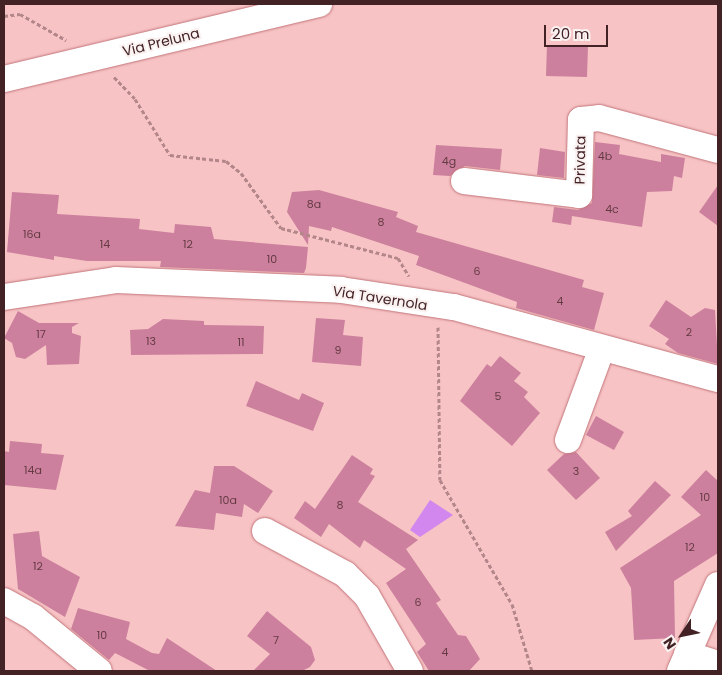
<!DOCTYPE html>
<style>
body{margin:0}
#map{position:relative;width:722px;height:675px;overflow:hidden;background:#f7c3c5;font-family:Poppins,sans-serif}
div>[style]{position:absolute}
[style*='--x']{left:calc(var(--x)*1px);top:calc(var(--y)*1px);width:calc(var(--w)*1px);rotate:calc(var(--a)*1deg)}
.water>*{inset:0;background:#d187ee}
.building>*{inset:0;background:#cc809d}
.path>*{height:3px;margin-top:-1.5px;transform-origin:0;background:repeating-linear-gradient(90deg,#b38689 0 4px,transparent 0 6.5px)}
.roads{filter:drop-shadow(0 0 1px #c27479) drop-shadow(0 0 1px #c27479)}
.minor>*{height:26px;margin:-13px;padding:0 13px;transform-origin:13px;border-radius:13px;background:#fff}
span{translate:-50% -50%;white-space:nowrap;text-align:center;line-height:1.15;-webkit-text-stroke:4px #faf1f1;paint-order:stroke}
.number-label{font-size:11px;color:#653a43}
.number-label span{-webkit-text-stroke-width:0}
.street-label{font-size:14px;color:#432225}
.frame{position:absolute;inset:0;border:5px solid #432225;pointer-events:none}
.north{position:absolute;left:657px;top:610px;width:50px;height:50px;-webkit-text-stroke:4px #faf1f1;paint-order:stroke;rotate:236deg;font-size:14px;font-weight:700;line-height:20px;text-align:center;color:#432225}
.north::after{content:'';display:block;margin:auto;width:18px;height:22px;background:#432225;clip-path:polygon(50% 0,100% 100%,50% 72%,0 100%)}
.scale{position:absolute;left:544px;top:25px;width:64px;height:22px;box-sizing:border-box;border:2px solid #432225;border-top:0;padding-left:6px;font-size:15px;line-height:18px;white-space:nowrap;color:#432225;-webkit-text-stroke:4px #faf1f1;paint-order:stroke}
</style>
<div id="map">
<div class="water">
<div style="clip-path:polygon(430px 500px,453px 515px,420px 537px,410px 530px)"></div>
</div>
<div class="building">
<div style="clip-path:polygon(547px 45px,588px 46px,587px 77px,546px 76px)"></div>
<div style="clip-path:polygon(595px 142px,620px 145px,619px 154px,661px 162px,661px 154px,685px 158px,682px 178px,674px 176px,672px 191px,647px 192px,642px 227px,572px 216px,571px 225px,552px 222px,554px 207px,578px 210px,592px 203px)"></div>
<div style="clip-path:polygon(436px 145px,502px 149px,500px 170px,465px 166px,450px 176px,433px 175px)"></div>
<div style="clip-path:polygon(540px 148px,565px 152px,564px 178px,537px 175px)"></div>
<div style="clip-path:polygon(718px 185px,718px 226px,699px 212px)"></div>
<div style="clip-path:polygon(319px 190px,398px 212px,396px 217px,418px 226px,416px 232px,584px 280px,582px 287px,604px 293px,594px 330px,516px 308px,517px 302px,416px 265px,419px 256px,332px 227px,331px 231px,309px 226px,308px 245px,287px 212px,292px 192px)"></div>
<div style="clip-path:polygon(12px 192px,59px 195px,57px 214px,140px 219px,139px 229px,174px 233px,175px 224px,211px 227px,214px 239px,308px 247px,306px 268px,304px 273px,160px 267px,161px 261px,87px 261px,54px 256px,54px 260px,7px 252px)"></div>
<div style="clip-path:polygon(666px 300px,691px 317px,705px 308px,715px 310px,718px 364px,678px 353px,665px 344px,669px 339px,649px 326px)"></div>
<div style="clip-path:polygon(18px 311px,39px 323px,79px 323px,72px 327px,72px 333px,81px 336px,79px 364px,47px 365px,46px 345px,25px 359px,16px 357px,12px 343px,4px 338px)"></div>
<div style="clip-path:polygon(316px 318px,345px 320px,343px 335px,363px 337px,361px 366px,312px 362px)"></div>
<div style="clip-path:polygon(163px 319px,204px 321px,204px 325px,264px 326px,263px 354px,131px 355px,130px 330px,148px 329px)"></div>
<div style="clip-path:polygon(500px 356px,521px 373px,514px 381px,528px 392px,524px 397px,540px 413px,512px 446px,460px 401px,487px 364px,491px 367px)"></div>
<div style="clip-path:polygon(256px 381px,299px 400px,302px 393px,324px 403px,313px 431px,246px 406px)"></div>
<div style="clip-path:polygon(596px 416px,624px 432px,614px 450px,586px 435px)"></div>
<div style="clip-path:polygon(10px 441px,42px 444px,41px 453px,64px 455px,56px 490px,4px 485px,4px 451px,9px 452px)"></div>
<div style="clip-path:polygon(576px 452px,600px 478px,576px 500px,547px 470px,564px 454px)"></div>
<div style="clip-path:polygon(352px 455px,373px 469px,370px 474px,375px 476px,358px 502px,418px 540px,406px 549px,441px 600px,436px 603px,458px 635px,466px 636px,480px 659px,469px 671px,429px 671px,417px 652px,426px 644px,386px 583px,406px 569px,364px 540px,360px 548px,329px 524px,321px 537px,294px 518px,305px 501px,315px 509px)"></div>
<div style="clip-path:polygon(214px 466px,234px 466px,273px 491px,258px 513px,244px 504px,242px 517px,216px 513px,214px 530px,175px 526px,195px 490px,210px 493px)"></div>
<div style="clip-path:polygon(706px 470px,718px 481px,718px 553px,674px 581px,675px 638px,634px 640px,631px 588px,620px 568px,701px 515px,681px 497px)"></div>
<div style="clip-path:polygon(655px 481px,671px 495px,616px 551px,605px 532px,632px 516px,628px 511px)"></div>
<div style="clip-path:polygon(39px 531px,42px 556px,80px 577px,65px 617px,18px 589px,13px 534px)"></div>
<div style="clip-path:polygon(78px 608px,130px 622px,126px 639px,152px 653px,159px 654px,167px 638px,217px 671px,150px 671px,115px 653px,109px 660px,71px 629px)"></div>
<div style="clip-path:polygon(267px 611px,311px 647px,315px 660px,310px 667px,302px 671px,253px 671px,270px 654px,247px 636px)"></div>
</div>
<div class="path">
<div style="--x:4;--y:16;--w:16;--a:-7"></div>
<div style="--x:20;--y:14;--w:53;--a:29.5"></div>
<div style="--x:114;--y:77;--w:30;--a:46"></div>
<div style="--x:135;--y:99;--w:66;--a:58"></div>
<div style="--x:170;--y:155;--w:56;--a:6.1"></div>
<div style="--x:226;--y:161;--w:19;--a:39"></div>
<div style="--x:241;--y:173;--w:68;--a:54"></div>
<div style="--x:281;--y:228;--w:121;--a:14.4"></div>
<div style="--x:398;--y:258;--w:21;--a:59"></div>
<div style="--x:438;--y:327;--w:153;--a:89.3"></div>
<div style="--x:440;--y:480;--w:143;--a:59.9"></div>
<div style="--x:512;--y:604;--w:70;--a:73.4"></div>
</div>
<div class="roads">
<div class="minor">
<div style="--x:4;--y:79;--w:324;--a:-13.4"></div>
<div style="--x:464;--y:181;--w:116;--a:6.9"></div>
<div style="--x:579;--y:195;--w:75;--a:-88.5"></div>
<div style="--x:581;--y:120;--w:18;--a:-6"></div>
<div style="--x:599;--y:118;--w:123;--a:15.1"></div>
<div style="--x:4;--y:297;--w:113;--a:-8.6"></div>
<div style="--x:116;--y:280;--w:225;--a:2.5"></div>
<div style="--x:341;--y:290;--w:114;--a:8.6"></div>
<div style="--x:454;--y:307;--w:274;--a:15.3"></div>
<div style="--x:568;--y:440;--w:98;--a:-69.7"></div>
<div style="--x:265;--y:531;--w:91;--a:28.3"></div>
<div style="--x:345;--y:574;--w:31;--a:45"></div>
<div style="--x:367;--y:596;--w:86;--a:60.2"></div>
<div style="--x:4;--y:601;--w:33;--a:29"></div>
<div style="--x:33;--y:617;--w:85;--a:39.3"></div>
<div style="--x:687;--y:654;--w:33;--a:18"></div>
<div style="--x:680;--y:671;--w:94;--a:-66.2"></div>
</div>
</div>
<div class="number-label">
<span style="left:605px;top:156px">4b</span>
<span style="left:449px;top:161px">4g</span>
<span style="left:314px;top:204px">8a</span>
<span style="left:612px;top:209px">4c</span>
<span style="left:381px;top:222px">8</span>
<span style="left:32px;top:234px">16a</span>
<span style="left:105px;top:244px">14</span>
<span style="left:188px;top:244px">12</span>
<span style="left:272px;top:259px">10</span>
<span style="left:477px;top:271px">6</span>
<span style="left:560px;top:301px">4</span>
<span style="left:689px;top:332px">2</span>
<span style="left:41px;top:334px">17</span>
<span style="left:151px;top:341px">13</span>
<span style="left:241px;top:342px">11</span>
<span style="left:338px;top:350px">9</span>
<span style="left:498px;top:396px">5</span>
<span style="left:33px;top:470px">14a</span>
<span style="left:576px;top:471px">3</span>
<span style="left:705px;top:497px">10</span>
<span style="left:228px;top:500px">10a</span>
<span style="left:340px;top:505px">8</span>
<span style="left:690px;top:547px">12</span>
<span style="left:38px;top:566px">12</span>
<span style="left:418px;top:602px">6</span>
<span style="left:102px;top:635px">10</span>
<span style="left:276px;top:640px">7</span>
<span style="left:445px;top:652px">4</span>
</div>
<div class="street-label">
<span style="left:161px;top:42px;rotate:-14deg">Via Preluna</span>
<span style="left:580px;top:160px;rotate:-89deg">Privata</span>
<span style="left:380px;top:298px;rotate:9deg">Via Tavernola</span>
</div>
<div class="frame"></div>
<div class="north">N</div>
<div class="scale">20 m</div>
</div>
